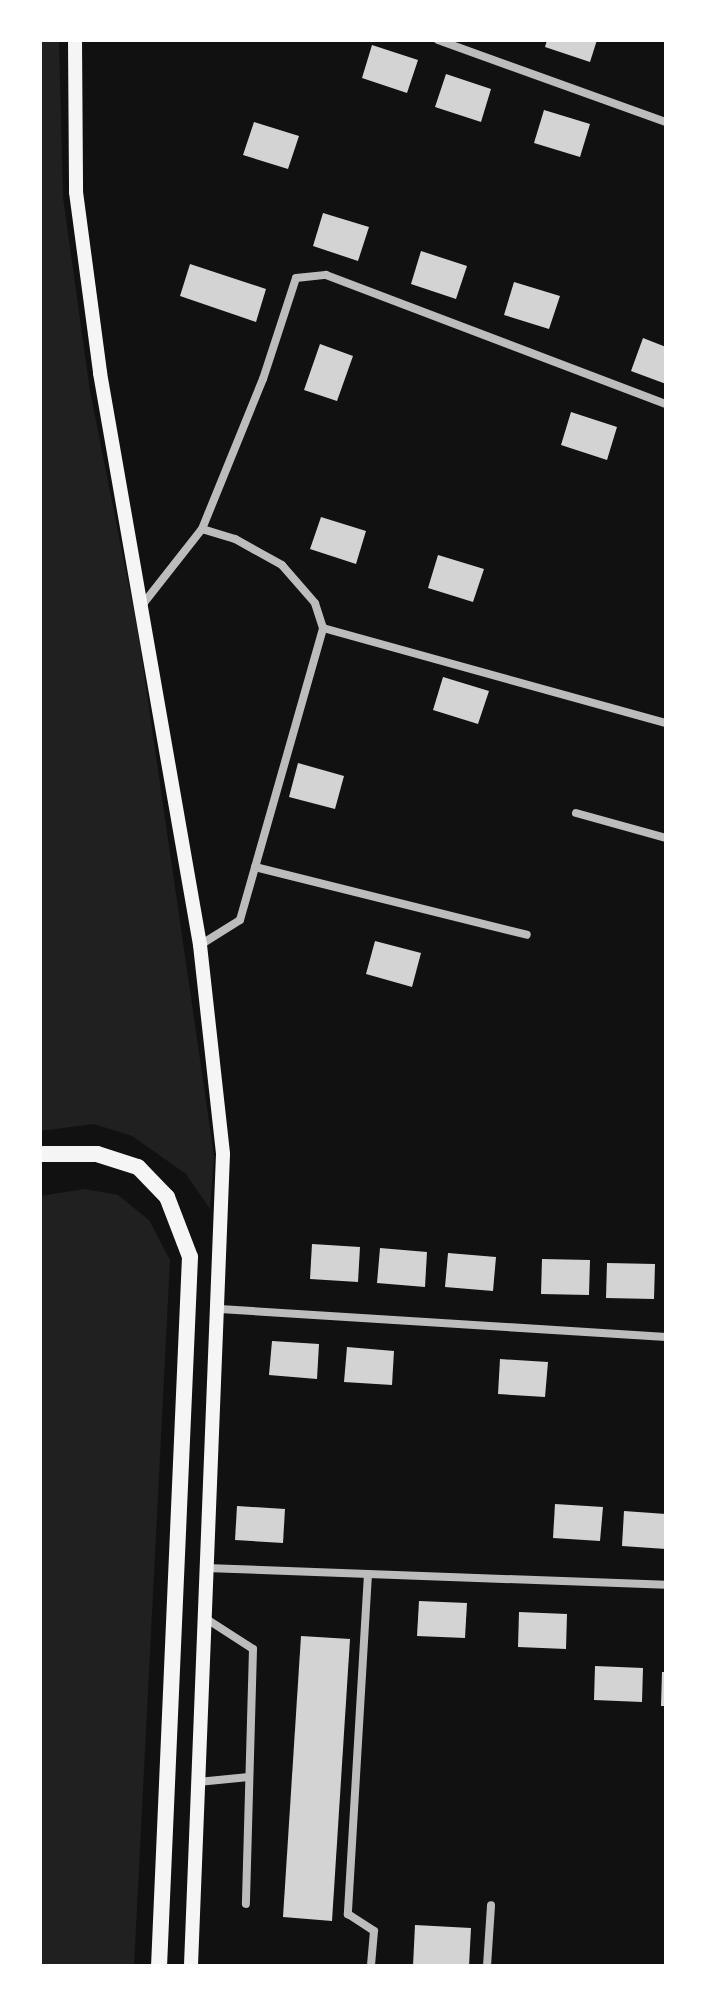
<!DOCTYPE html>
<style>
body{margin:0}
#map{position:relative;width:706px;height:2006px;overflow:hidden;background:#111;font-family:Manrope,sans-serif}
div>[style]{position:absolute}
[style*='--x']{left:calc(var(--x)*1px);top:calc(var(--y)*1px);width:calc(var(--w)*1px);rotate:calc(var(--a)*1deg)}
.green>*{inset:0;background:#202020}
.building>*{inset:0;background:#d3d3d3}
.minor>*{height:8px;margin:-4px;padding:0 4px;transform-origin:4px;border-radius:4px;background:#bcbcbc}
.secondary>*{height:14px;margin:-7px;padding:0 7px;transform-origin:7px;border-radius:7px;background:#f5f5f5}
.primary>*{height:16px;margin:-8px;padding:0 8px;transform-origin:8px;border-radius:8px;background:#f5f5f5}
span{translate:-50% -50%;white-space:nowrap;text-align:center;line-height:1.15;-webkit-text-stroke:8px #fff;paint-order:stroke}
.frame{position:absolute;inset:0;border:42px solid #fff;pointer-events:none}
</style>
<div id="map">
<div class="green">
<div style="clip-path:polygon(40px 40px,59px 40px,63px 197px,90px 391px,138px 632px,214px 1156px,210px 1209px,186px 1174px,132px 1136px,94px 1124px,40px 1131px)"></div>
<div style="clip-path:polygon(85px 1189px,118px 1195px,149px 1220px,170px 1260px,134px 1966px,40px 1966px,40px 1196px)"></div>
</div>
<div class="building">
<div style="clip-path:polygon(547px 40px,597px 40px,590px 62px,545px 47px)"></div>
<div style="clip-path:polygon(372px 45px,418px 60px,407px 93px,362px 78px)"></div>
<div style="clip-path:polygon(446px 74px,491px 89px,481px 122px,435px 107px)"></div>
<div style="clip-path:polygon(544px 110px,590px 124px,580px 157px,534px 143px)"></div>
<div style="clip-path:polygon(254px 122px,299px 136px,288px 169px,243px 155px)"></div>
<div style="clip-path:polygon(323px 213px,369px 227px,358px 261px,313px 246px)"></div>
<div style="clip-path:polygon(421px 251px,467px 266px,456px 299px,411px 284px)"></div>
<div style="clip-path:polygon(190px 264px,266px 289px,256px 322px,180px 296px)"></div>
<div style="clip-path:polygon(514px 282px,560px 296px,549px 329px,504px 315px)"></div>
<div style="clip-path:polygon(643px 338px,666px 347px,666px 384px,631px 371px)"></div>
<div style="clip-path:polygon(320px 344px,353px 356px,337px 401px,304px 390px)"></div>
<div style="clip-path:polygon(571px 412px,617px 427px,607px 460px,561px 445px)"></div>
<div style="clip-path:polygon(321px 517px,366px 531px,356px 564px,310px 549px)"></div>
<div style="clip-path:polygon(438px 555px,484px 569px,473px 602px,428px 588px)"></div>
<div style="clip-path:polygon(443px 677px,489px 691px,478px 724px,433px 710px)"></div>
<div style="clip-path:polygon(298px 763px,344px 776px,335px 809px,289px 797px)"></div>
<div style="clip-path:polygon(375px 941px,421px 953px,412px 987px,366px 974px)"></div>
<div style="clip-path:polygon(312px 1244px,360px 1247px,358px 1282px,310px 1279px)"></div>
<div style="clip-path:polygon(380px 1248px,427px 1252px,425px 1287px,377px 1283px)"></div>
<div style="clip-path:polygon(448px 1253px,496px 1257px,493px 1291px,445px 1287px)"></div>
<div style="clip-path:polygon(542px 1259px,590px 1260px,589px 1295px,541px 1294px)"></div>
<div style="clip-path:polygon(607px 1263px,655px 1264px,654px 1299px,606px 1298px)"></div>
<div style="clip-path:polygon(272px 1341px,319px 1344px,317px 1379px,269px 1375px)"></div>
<div style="clip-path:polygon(347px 1347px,394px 1351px,392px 1385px,344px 1382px)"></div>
<div style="clip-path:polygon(500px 1359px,548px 1362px,545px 1397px,498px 1394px)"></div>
<div style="clip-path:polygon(555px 1504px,603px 1507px,600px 1541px,553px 1538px)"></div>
<div style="clip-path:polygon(237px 1506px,285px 1509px,283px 1543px,235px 1540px)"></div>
<div style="clip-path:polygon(624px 1511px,666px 1514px,666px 1549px,622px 1546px)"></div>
<div style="clip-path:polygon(419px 1601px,467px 1603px,465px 1638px,417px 1636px)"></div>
<div style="clip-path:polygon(519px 1612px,567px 1614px,566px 1649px,518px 1647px)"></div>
<div style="clip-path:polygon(301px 1636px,350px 1639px,332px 1921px,283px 1917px)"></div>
<div style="clip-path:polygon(595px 1666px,643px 1668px,642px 1702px,594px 1700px)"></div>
<div style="clip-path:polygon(662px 1672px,666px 1672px,666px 1706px,661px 1706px)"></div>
<div style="clip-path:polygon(415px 1925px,471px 1928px,469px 1966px,413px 1966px)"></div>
</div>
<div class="minor">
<div style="--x:438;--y:40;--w:242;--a:19.8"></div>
<div style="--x:143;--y:604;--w:95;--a:-51.8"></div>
<div style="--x:202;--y:529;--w:162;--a:-67.9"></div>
<div style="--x:263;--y:379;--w:106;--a:-71.9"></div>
<div style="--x:296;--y:278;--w:30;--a:-6"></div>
<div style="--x:326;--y:275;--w:364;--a:20.8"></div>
<div style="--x:323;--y:628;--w:356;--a:15.5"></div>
<div style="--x:576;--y:813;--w:93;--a:15.5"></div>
<div style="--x:255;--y:867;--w:280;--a:14"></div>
<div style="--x:200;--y:945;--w:47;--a:-32"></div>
<div style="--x:240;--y:920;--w:304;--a:-74.1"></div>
<div style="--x:323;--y:628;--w:26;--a:-108"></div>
<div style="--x:315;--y:603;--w:50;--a:-131"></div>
<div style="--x:282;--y:565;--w:54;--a:-151"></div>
<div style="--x:235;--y:539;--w:34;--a:-163"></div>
<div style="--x:220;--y:1309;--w:447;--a:3.6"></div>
<div style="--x:206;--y:1568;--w:460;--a:2.1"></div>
<div style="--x:368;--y:1574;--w:341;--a:93.4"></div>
<div style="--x:348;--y:1914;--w:31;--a:33"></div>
<div style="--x:374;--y:1931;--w:35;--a:95"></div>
<div style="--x:205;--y:1618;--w:57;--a:32.9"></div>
<div style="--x:253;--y:1649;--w:255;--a:91.6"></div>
<div style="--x:198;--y:1782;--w:51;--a:-5.6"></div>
<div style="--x:487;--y:1966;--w:61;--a:-86.2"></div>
</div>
<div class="secondary">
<div style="--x:75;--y:40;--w:152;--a:89.6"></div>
<div style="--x:76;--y:192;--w:183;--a:82.4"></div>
<div style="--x:100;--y:373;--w:581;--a:80.08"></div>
<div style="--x:200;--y:945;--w:210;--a:83.7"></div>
<div style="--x:223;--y:1154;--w:813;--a:92.26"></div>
</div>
<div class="primary">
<div style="--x:40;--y:1154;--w:57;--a:0"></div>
<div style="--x:97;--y:1154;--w:43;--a:17.6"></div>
<div style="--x:138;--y:1167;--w:42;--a:46"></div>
<div style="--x:167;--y:1197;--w:64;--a:69"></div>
<div style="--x:190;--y:1257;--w:710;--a:92.5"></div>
</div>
<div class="frame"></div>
</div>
